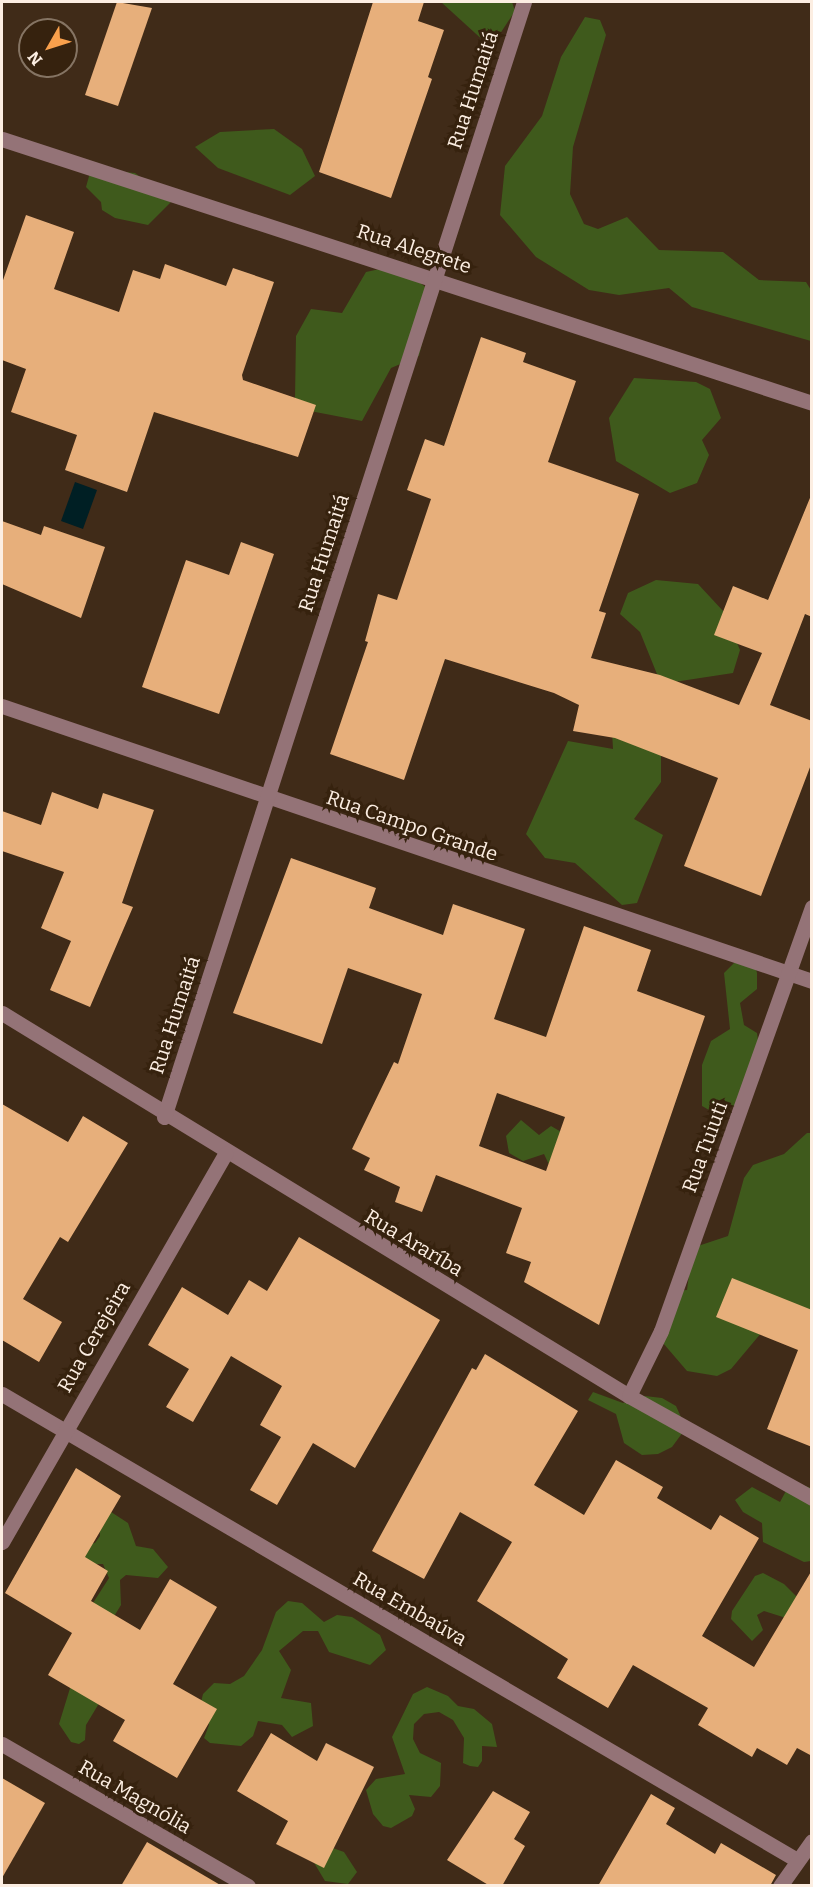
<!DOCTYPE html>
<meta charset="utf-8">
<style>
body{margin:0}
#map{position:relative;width:813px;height:1887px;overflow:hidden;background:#402b18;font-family:Bitter,serif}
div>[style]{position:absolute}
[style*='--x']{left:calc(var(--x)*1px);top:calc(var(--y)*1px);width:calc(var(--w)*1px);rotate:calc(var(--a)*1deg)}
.green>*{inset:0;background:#3f5a1c}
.water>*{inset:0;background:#001f24}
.building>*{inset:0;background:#e7af7b}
.minor>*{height:15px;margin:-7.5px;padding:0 7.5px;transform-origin:7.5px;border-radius:7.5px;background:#947377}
span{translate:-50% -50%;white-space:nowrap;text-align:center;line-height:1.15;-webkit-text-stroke:6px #36220e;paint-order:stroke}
.street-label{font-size:20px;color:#fceee2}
.frame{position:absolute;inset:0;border:3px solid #fceee2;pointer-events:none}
.north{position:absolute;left:18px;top:18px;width:60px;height:60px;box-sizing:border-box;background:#36220e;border:2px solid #857463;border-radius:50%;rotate:231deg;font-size:16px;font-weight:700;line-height:24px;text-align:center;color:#fceee2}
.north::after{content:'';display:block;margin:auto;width:21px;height:27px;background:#f9a04c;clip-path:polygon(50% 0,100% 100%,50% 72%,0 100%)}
</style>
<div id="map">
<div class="green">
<div style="clip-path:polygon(441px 2px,512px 2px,515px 11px,494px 43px,486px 43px)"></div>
<div style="clip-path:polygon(585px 17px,600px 20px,606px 35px,573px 147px,570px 194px,584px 224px,598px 229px,627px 217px,659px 250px,723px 252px,759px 280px,806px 282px,811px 290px,811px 341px,692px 307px,669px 288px,619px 295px,589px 290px,536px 257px,500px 215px,505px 166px,542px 116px,561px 57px)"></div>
<div style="clip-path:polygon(274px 129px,302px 149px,315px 176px,290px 195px,218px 168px,195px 147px,220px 132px)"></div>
<div style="clip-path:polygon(91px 169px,135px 173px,172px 201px,148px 225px,115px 218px,102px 210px,101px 202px,86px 187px)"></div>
<div style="clip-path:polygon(398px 265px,434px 294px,419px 356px,391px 368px,362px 421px,305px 410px,295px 398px,296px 336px,311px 309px,342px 313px,366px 272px)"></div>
<div style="clip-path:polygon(634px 378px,696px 382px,710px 389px,721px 418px,702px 440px,709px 455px,697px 483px,670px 493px,616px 461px,609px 418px)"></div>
<div style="clip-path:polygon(656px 580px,698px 584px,724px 612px,740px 650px,733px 673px,661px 684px,640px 632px,620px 614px,628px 593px)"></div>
<div style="clip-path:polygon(612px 731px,661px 737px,661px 782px,634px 819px,663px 835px,637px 903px,622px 905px,575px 863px,545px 858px,526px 834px,568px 741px,613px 749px)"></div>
<div style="clip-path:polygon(735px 962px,755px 966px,757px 973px,757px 989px,740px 1003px,744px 1025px,757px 1033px,758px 1040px,737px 1106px,709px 1110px,702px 1106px,702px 1065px,711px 1041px,730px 1029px,724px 973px)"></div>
<div style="clip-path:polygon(521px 1120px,539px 1135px,551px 1126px,563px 1133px,551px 1169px,544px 1154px,523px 1161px,509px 1153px,506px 1136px)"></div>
<div style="clip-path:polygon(807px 1133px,811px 1133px,811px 1321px,766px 1292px,754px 1301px,762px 1332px,731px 1369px,717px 1376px,687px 1371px,657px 1336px,672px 1291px,687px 1290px,691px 1259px,698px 1246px,728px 1236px,744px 1178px,753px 1165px,784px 1154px)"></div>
<div style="clip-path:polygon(593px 1392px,623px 1403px,645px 1396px,662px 1398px,676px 1406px,686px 1428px,672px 1447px,658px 1454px,642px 1455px,624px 1443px,616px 1414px,588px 1400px)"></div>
<div style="clip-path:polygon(802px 1485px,811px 1488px,811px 1561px,804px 1562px,763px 1542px,762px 1523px,743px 1512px,735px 1500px,752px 1487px,780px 1502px,787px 1489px)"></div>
<div style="clip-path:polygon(108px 1510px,128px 1523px,136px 1546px,153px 1549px,168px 1567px,158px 1578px,126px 1575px,120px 1580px,121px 1605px,113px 1618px,93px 1603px,109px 1578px,103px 1564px,87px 1564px,46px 1525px,88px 1544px,95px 1543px,100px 1536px,99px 1521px)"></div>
<div style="clip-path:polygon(763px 1573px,784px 1584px,801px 1601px,786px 1618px,764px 1611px,757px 1615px,763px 1630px,752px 1641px,731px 1619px,732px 1611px,755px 1576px)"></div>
<div style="clip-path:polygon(288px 1601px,302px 1603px,324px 1622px,337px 1615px,352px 1617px,380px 1635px,386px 1650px,370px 1665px,329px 1652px,318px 1631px,303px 1631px,279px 1651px,291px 1670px,281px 1698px,311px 1703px,313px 1726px,292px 1737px,282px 1725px,258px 1721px,253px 1736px,241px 1746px,210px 1743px,204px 1738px,209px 1725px,201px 1702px,203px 1694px,214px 1683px,230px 1684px,244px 1676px,262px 1650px,276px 1612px)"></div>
<div style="clip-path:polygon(71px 1685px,101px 1700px,86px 1725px,85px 1740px,79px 1744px,71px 1742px,59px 1724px)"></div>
<div style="clip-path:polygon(427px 1687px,448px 1696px,458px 1706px,474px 1709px,492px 1724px,497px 1747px,482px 1746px,482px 1761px,478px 1767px,470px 1766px,463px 1763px,464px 1738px,453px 1720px,439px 1712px,424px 1714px,414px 1724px,413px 1739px,420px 1753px,441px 1763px,440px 1786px,431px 1797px,409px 1795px,415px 1809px,412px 1816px,391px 1828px,383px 1826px,373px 1814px,366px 1790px,376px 1779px,405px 1774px,392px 1737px,413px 1694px)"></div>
<div style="clip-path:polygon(330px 1847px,344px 1852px,357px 1872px,348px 1884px,325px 1881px,310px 1856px)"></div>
</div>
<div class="water">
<div style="clip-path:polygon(75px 482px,97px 490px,83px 529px,61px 521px)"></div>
</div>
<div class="building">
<div style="clip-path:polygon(117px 2px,152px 8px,118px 106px,85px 95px)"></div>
<div style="clip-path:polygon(373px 2px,424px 2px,418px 21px,444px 30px,428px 77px,432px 79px,391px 198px,319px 172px)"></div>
<div style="clip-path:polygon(26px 215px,74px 232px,54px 289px,119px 312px,133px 270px,160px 279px,165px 264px,226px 286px,233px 268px,274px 282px,242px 375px,243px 380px,316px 405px,298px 457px,154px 412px,127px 492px,65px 470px,77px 435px,11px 412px,26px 369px,2px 360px,2px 283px)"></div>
<div style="clip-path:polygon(481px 337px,526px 353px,523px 362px,576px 381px,548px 462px,639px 494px,599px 611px,606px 613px,591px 658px,660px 675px,739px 705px,762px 653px,714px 635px,733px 586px,768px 600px,812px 493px,812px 617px,805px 614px,770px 705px,812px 721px,812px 762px,761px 896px,684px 866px,718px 778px,615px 738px,573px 731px,579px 705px,554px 693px,445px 659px,404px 780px,330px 754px,368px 642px,365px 641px,378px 594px,397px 600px,431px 499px,407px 490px,425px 439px,444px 446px)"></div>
<div style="clip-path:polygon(2px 521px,41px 535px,44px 526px,105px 547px,81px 618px,2px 584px)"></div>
<div style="clip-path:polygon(241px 542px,274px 554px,219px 714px,142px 687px,186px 560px,229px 575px)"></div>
<div style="clip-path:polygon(52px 792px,98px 809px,103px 793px,154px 810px,122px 903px,133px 907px,90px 1007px,50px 990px,71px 941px,41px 928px,64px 872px,2px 851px,2px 811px,41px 825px)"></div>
<div style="clip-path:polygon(evenodd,291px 858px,376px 888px,369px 908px,443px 935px,453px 904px,525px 929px,494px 1019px,546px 1037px,584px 926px,651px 950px,637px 991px,705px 1016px,599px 1325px,524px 1282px,531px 1262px,506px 1253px,522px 1208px,436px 1175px,422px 1212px,395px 1202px,400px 1187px,364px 1170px,370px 1158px,352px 1149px,394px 1062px,398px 1064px,422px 994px,348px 968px,322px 1044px,233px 1013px,291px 858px,497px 1093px,565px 1117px,546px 1171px,479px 1146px,497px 1093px)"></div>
<div style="clip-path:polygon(2px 1104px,68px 1142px,83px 1116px,128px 1143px,68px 1242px,60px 1237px,23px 1299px,62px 1322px,39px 1362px,2px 1340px)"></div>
<div style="clip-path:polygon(299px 1237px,440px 1320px,355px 1468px,313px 1443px,277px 1505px,250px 1490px,281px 1437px,260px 1425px,282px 1386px,231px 1356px,193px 1422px,166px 1407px,189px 1369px,148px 1345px,182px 1287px,228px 1315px,249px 1280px,267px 1291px)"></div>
<div style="clip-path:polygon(732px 1278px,812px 1310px,812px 1447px,767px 1429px,798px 1350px,716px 1317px)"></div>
<div style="clip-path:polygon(485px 1354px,578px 1411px,534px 1485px,584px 1515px,616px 1460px,663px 1487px,657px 1498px,711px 1530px,720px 1515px,759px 1538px,702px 1636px,754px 1667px,812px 1570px,812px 1756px,797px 1748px,787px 1765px,757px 1748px,752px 1757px,698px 1725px,708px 1708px,633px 1665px,608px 1708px,557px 1678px,568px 1659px,477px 1601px,512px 1542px,460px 1512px,424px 1579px,372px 1551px,472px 1368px,476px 1370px)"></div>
<div style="clip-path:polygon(76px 1468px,121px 1496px,85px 1557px,108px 1571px,91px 1601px,140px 1630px,170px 1579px,217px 1607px,173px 1684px,217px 1709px,177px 1778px,113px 1741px,125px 1720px,48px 1675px,72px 1633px,5px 1593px)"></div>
<div style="clip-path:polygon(271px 1733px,317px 1761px,326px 1743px,374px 1767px,324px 1868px,276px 1844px,288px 1821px,237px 1791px)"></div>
<div style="clip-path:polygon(2px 1778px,45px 1803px,2px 1878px)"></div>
<div style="clip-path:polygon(493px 1791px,530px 1812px,514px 1839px,525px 1846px,502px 1886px,490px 1886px,447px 1860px)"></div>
<div style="clip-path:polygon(651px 1794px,675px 1808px,666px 1824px,715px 1854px,721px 1843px,776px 1875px,770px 1886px,598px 1886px)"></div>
<div style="clip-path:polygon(147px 1842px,222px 1886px,121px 1886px)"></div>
</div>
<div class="minor">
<div style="--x:2;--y:139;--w:852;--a:18.05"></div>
<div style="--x:2;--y:706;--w:855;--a:18.75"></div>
<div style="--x:2;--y:1013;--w:735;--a:31.42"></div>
<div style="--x:629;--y:1396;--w:210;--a:29.1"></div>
<div style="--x:164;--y:1117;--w:1172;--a:-72.11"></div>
<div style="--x:2;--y:1394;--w:922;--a:30.38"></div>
<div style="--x:629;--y:1396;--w:72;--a:-63.8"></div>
<div style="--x:661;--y:1331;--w:450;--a:-70.4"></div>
<div style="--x:2;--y:1542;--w:448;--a:-60.1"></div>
<div style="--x:2;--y:1744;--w:284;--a:30"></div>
<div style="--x:780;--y:1886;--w:55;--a:-54.6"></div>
</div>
<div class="street-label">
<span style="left:473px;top:90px;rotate:-72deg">Rua Humaitá</span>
<span style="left:414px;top:249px;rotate:18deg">Rua Alegrete</span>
<span style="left:324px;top:553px;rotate:-72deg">Rua Humaitá</span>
<span style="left:412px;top:826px;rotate:19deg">Rua Campo Grande</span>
<span style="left:175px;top:1015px;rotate:-72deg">Rua Humaitá</span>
<span style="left:705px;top:1147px;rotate:-70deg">Rua Tuiuti</span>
<span style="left:414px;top:1243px;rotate:31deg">Rua Araríba</span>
<span style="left:94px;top:1337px;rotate:-60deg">Rua Cerejeira</span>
<span style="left:410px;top:1609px;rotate:30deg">Rua Embaúva</span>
<span style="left:135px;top:1797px;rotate:30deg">Rua Magnólia</span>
</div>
<div class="frame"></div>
<div class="north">N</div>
</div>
